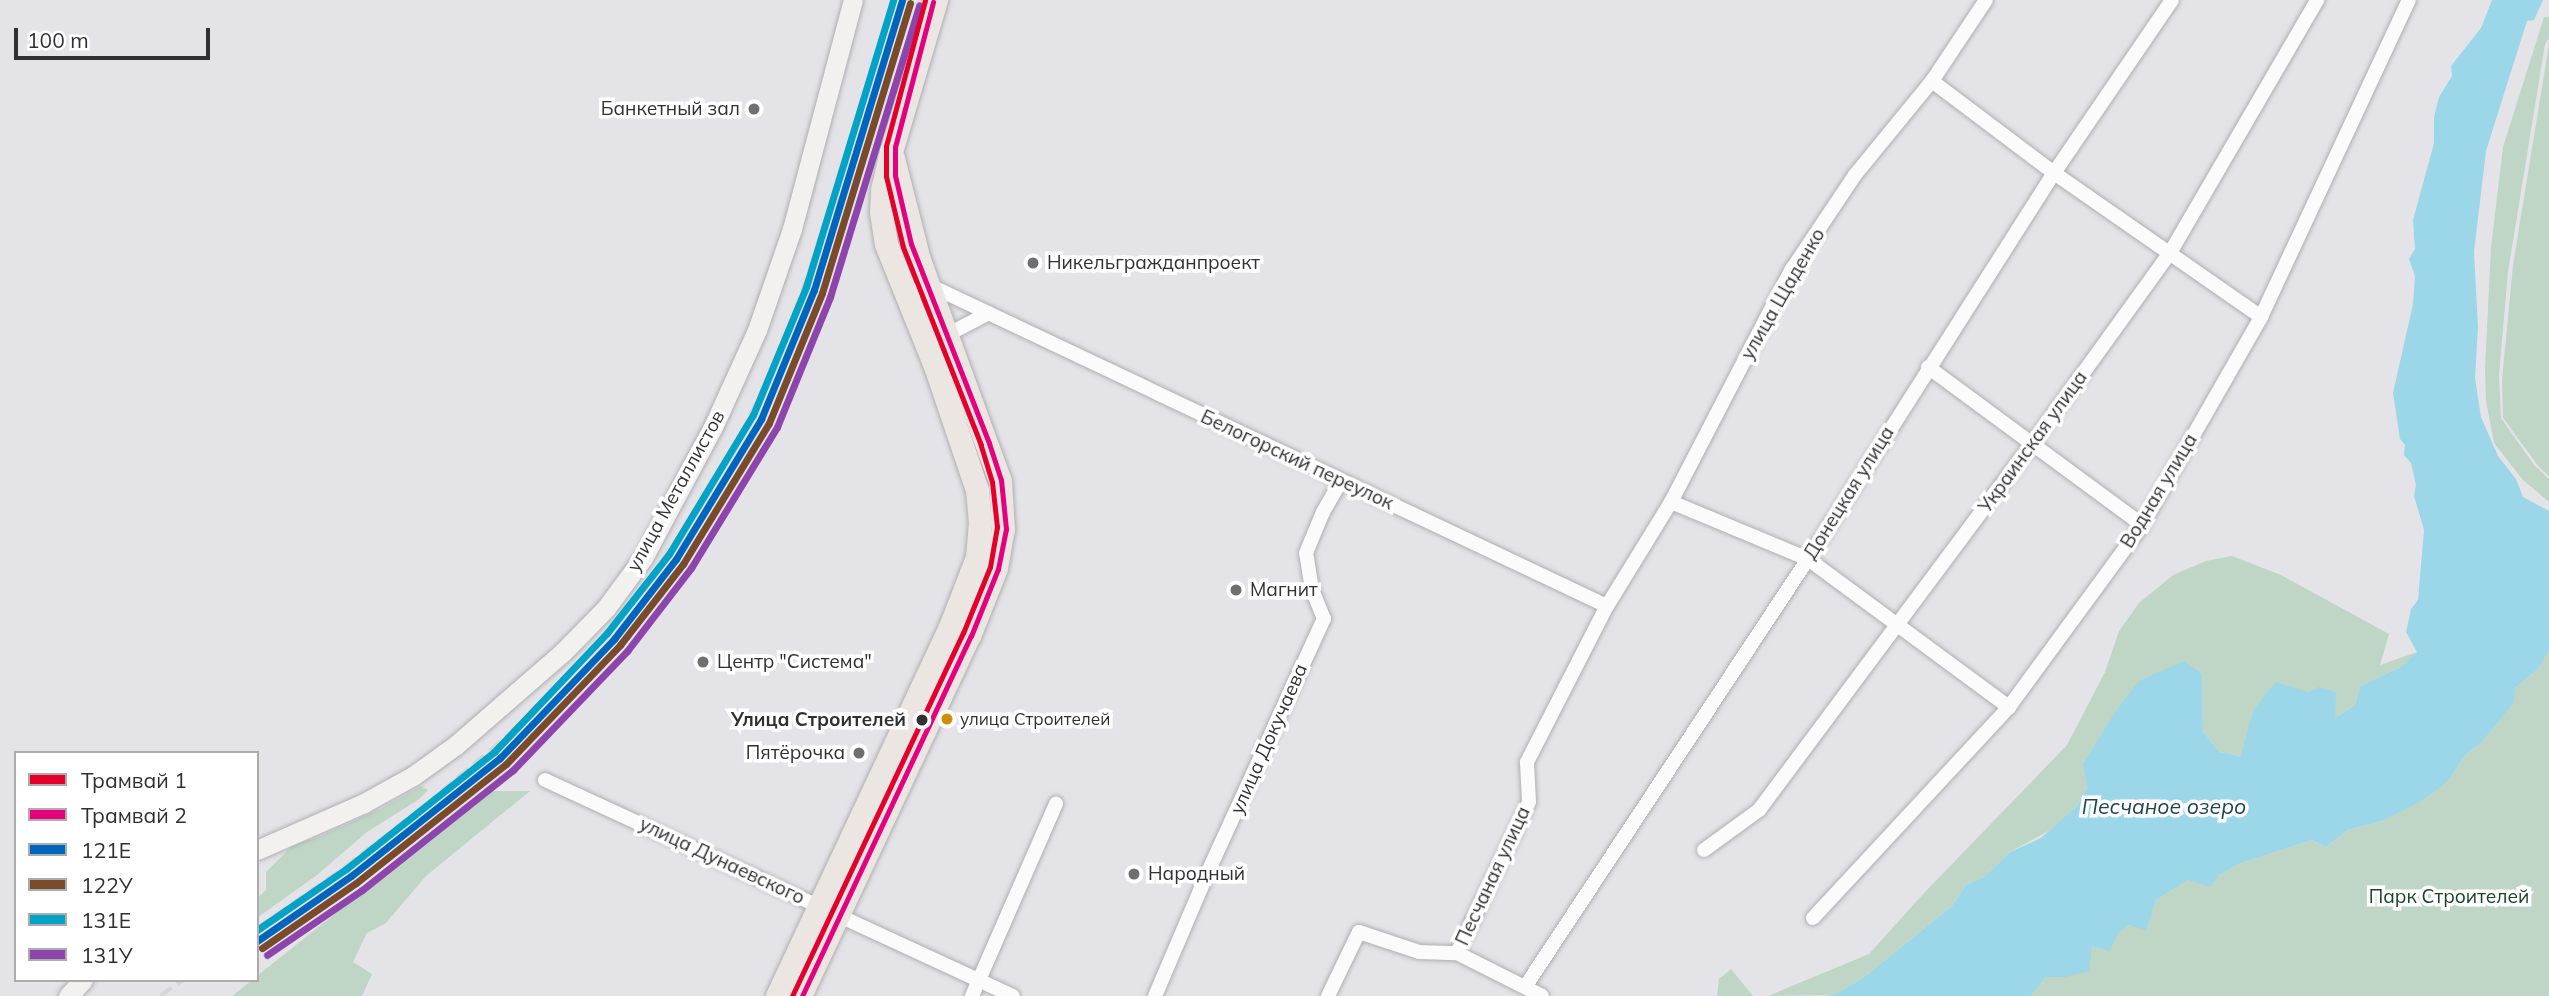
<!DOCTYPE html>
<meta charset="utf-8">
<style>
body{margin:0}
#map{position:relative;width:2549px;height:996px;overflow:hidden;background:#e4e4e8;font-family:Mulish,sans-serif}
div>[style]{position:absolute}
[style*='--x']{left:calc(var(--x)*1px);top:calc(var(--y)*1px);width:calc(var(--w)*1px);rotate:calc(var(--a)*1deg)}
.green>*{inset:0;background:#bfd6c6}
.water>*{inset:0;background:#9bd7e8}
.roads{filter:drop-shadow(0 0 2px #afafb2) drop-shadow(0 0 2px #afafb2)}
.minor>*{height:14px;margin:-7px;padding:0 7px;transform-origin:7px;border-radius:7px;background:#fbfbfc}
.secondary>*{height:19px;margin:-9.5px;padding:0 9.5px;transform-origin:9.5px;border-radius:9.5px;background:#f3f1f0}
.primary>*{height:23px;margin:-11.5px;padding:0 11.5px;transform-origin:11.5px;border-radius:11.5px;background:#ece6e3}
.rail>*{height:3.5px;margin-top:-1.75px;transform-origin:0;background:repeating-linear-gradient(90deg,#d6d6d6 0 14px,transparent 0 21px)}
.rail-1>*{height:7px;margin:-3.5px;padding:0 3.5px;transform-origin:3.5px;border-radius:3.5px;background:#0065bd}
.rail-2>*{height:7px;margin:-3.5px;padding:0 3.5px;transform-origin:3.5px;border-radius:3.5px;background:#7a4b2a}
.rail-3>*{height:7px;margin:-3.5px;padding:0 3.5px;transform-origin:3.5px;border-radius:3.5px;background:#02a3c6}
.rail-4>*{height:7px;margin:-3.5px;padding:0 3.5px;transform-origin:3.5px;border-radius:3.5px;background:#8e44ad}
.tram-1>*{height:5px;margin:-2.5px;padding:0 2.5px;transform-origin:2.5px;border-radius:2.5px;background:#e4002b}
.tram-2>*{height:5px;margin:-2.5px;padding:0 2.5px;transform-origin:2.5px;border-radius:2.5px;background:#e5007d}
.dots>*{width:19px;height:19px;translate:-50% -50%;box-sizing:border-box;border:4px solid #fff;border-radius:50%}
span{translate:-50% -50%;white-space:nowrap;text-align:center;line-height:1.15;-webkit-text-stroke:7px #fff;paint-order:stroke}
.bus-label{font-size:17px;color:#303033}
.left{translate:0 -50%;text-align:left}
.poi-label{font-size:19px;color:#303033}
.right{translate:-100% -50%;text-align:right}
.street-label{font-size:19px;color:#303033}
.stop-label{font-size:19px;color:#303033;font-weight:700}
.park-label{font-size:19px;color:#174326}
.water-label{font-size:21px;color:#1f4650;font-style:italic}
.legend{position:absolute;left:14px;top:751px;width:245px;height:231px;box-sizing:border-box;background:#fff;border:2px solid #acacad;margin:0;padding:9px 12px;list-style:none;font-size:21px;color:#303033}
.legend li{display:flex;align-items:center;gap:14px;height:35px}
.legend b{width:35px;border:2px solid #acacad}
.scale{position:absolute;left:14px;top:28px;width:196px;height:32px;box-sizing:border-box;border:4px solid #303033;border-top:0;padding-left:9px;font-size:21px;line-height:24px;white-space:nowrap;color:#303033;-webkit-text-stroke:5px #fff;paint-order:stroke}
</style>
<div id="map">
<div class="green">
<div style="clip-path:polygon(2544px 17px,2549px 17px,2549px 38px,2545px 44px,2508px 272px,2499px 374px,2501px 418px,2535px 466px,2549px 479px,2549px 502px,2523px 480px,2494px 443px,2486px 401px,2485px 368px,2491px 247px,2503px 147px)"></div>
<div style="clip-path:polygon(2549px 44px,2549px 476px,2539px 467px,2503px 418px,2502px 380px,2513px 265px)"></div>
<div style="clip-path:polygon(2232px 556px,2281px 575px,2389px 634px,2380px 665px,2417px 652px,2401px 667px,2360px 686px,2355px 705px,2335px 718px,2308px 692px,2253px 711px,2242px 756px,2219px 752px,2203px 731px,2202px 674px,2087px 787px,2077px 806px,2054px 828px,2010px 852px,1984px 877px,1966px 885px,1952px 906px,1863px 978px,1834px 995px,1768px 996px,1869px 954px,1924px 893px,2067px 745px,2105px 672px,2119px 631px,2139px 603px,2173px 575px,2206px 561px)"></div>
<div style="clip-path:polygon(2549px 651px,2549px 996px,2031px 996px,2046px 977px,2065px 977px,2092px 946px,2129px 925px,2146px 929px,2156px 900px,2189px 879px,2219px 875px,2241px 863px,2312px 840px,2326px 847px,2348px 830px,2382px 821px,2448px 781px,2466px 754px,2481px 743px,2513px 702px,2515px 688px,2538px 669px)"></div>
<div style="clip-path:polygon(421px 786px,428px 790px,418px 800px,367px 832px,317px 875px,257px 918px,257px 898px,266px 890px,266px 872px,294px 844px,316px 838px,382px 808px)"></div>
<div style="clip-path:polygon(489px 791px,530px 791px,426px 876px,386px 923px,367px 933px,353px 962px,372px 974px,362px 996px,232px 996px,252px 980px,257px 980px,257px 976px)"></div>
<div style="clip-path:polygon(1731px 969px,1753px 996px,1717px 996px,1719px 979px)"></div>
</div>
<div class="water">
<div style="clip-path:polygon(2492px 0,2543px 0,2534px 20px,2527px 21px,2486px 151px,2474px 252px,2478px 327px,2475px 378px,2481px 417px,2498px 456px,2516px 479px,2523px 497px,2549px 511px,2549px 651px,2538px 669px,2515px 688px,2514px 702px,2481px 743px,2466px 754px,2448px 781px,2423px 800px,2382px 821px,2348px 830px,2326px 847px,2312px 840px,2241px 863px,2219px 875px,2210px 887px,2188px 880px,2156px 900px,2146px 930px,2129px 925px,2118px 933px,2110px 951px,2092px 946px,2089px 971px,2065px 977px,2046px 977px,2031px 996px,1823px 996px,1834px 995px,1863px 978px,1952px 906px,1966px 885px,1984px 877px,2010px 852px,2041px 838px,2077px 806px,2087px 787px,2083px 764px,2117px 709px,2139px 681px,2184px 661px,2202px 674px,2203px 731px,2219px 752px,2241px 756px,2253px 711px,2275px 682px,2308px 692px,2319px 687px,2336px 692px,2335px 718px,2355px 705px,2360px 686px,2401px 667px,2417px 652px,2406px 632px,2411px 609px,2418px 600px,2424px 530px,2414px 496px,2416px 485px,2411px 463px,2404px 455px,2405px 445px,2400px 439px,2393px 393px,2413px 304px,2415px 276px,2409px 259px,2415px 249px,2413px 220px,2434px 143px,2434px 117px,2439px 97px,2452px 76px,2451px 66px,2481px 28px)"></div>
</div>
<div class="roads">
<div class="minor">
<div style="--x:1932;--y:81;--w:153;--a:37"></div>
<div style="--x:2054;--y:173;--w:252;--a:34.8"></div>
<div style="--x:906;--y:294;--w:25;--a:-21"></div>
<div style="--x:929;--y:285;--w:750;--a:25.34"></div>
<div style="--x:941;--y:338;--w:54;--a:-27.5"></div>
<div style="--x:1928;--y:367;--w:266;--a:36.4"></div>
<div style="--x:1671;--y:502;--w:148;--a:22.6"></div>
<div style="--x:1808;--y:559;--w:250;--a:36.4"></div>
<div style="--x:545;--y:780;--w:515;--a:24.78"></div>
<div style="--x:1704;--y:850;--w:68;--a:-36"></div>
<div style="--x:1759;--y:810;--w:457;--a:-53.3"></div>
<div style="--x:2032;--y:444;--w:236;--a:-54.2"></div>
<div style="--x:2170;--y:253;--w:293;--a:-59.8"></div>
<div style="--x:1813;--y:918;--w:288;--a:-47.1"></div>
<div style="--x:2009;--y:707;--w:225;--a:-53.8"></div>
<div style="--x:2142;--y:525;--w:240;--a:-60.2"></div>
<div style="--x:2261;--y:317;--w:350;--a:-65"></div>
<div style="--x:1457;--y:953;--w:95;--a:26.8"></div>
<div style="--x:1525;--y:987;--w:513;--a:-56.53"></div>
<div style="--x:1808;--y:559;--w:458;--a:-57.5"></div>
<div style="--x:2054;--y:173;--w:209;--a:-55.7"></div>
<div style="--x:972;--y:996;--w:210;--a:-66.4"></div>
<div style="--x:1155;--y:996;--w:133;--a:-66.9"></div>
<div style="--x:1207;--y:874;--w:281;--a:-65.4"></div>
<div style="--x:1324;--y:619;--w:31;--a:-112"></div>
<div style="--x:1312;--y:590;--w:37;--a:-99"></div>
<div style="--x:1306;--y:553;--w:44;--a:-67.5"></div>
<div style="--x:1323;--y:512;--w:36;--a:-60"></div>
<div style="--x:1328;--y:996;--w:71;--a:-64.2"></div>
<div style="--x:1359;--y:932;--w:63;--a:18.4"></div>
<div style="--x:1419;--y:952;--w:38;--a:2"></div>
<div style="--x:1457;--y:953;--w:167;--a:-64.5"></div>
<div style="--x:1529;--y:802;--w:40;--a:-92.9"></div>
<div style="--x:1527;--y:762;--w:175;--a:-62.9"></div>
<div style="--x:1607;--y:606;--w:122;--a:-58.4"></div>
<div style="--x:1671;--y:502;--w:263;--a:-62.6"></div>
<div style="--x:1792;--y:269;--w:113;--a:-56.2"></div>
<div style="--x:1855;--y:175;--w:122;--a:-50.7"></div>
<div style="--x:1932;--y:81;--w:97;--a:-56.3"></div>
</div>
<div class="secondary">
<div style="--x:257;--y:850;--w:117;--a:-23.7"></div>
<div style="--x:364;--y:803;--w:56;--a:-28.9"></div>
<div style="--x:413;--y:776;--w:53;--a:-35.8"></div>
<div style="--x:456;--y:745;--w:140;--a:-41"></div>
<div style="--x:562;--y:653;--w:63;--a:-45.6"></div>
<div style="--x:606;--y:608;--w:62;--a:-53.5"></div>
<div style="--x:643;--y:558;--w:149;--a:-61.9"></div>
<div style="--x:713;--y:427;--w:107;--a:-65.6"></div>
<div style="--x:757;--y:330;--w:107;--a:-70.9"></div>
<div style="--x:792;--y:229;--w:237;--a:-75.1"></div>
<div style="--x:68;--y:996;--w:22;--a:-47"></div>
</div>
<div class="primary">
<div style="--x:777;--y:996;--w:408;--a:-64.9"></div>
<div style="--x:950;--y:627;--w:75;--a:-68.9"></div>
<div style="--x:977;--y:557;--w:34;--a:-85"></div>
<div style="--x:980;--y:523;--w:33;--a:-95"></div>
<div style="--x:977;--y:490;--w:131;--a:-108.7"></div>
<div style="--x:935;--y:366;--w:131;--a:-111.9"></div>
<div style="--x:886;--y:244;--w:32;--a:-99"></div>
<div style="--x:881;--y:212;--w:22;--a:-87"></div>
<div style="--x:882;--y:190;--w:39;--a:-77"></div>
<div style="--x:891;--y:152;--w:159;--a:-73.5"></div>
<div style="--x:800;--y:996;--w:398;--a:-64.9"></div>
<div style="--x:969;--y:636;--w:73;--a:-68.3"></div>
<div style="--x:996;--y:568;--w:39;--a:-80"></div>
<div style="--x:1003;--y:530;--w:49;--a:-93.5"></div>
<div style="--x:1000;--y:481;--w:235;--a:-110.1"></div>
<div style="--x:919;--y:260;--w:105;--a:-104.3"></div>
</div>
</div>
<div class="rail">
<div style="--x:257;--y:928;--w:107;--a:-34.7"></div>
<div style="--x:345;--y:867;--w:101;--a:-37.8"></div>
<div style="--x:425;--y:805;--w:110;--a:-40.2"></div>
<div style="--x:509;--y:734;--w:83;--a:-44.5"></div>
<div style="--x:568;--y:676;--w:107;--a:-49.2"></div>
<div style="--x:638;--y:595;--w:79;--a:-55.3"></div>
<div style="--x:683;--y:530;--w:91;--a:-58.1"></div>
<div style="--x:731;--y:453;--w:78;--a:-63.4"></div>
<div style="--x:766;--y:383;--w:78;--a:-68.1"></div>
<div style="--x:795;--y:311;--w:153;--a:-71"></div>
<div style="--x:845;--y:166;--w:173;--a:-73.6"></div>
<div style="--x:160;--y:996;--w:28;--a:-35"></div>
</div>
<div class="rail-1">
<div style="--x:257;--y:941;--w:114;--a:-34.7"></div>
<div style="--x:351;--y:876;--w:190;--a:-38.4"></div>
<div style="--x:500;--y:758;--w:165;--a:-46.2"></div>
<div style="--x:614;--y:639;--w:101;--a:-52.2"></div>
<div style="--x:676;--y:559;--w:164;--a:-58.7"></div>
<div style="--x:761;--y:419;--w:139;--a:-67.7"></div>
<div style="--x:814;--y:290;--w:303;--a:-73.1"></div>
</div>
<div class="rail-2">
<div style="--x:262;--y:948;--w:114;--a:-34.7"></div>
<div style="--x:356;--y:883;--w:191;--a:-38.4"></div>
<div style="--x:506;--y:764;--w:165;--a:-46.2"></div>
<div style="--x:620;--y:645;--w:103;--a:-52.1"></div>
<div style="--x:683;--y:564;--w:165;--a:-58.6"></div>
<div style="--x:769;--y:423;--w:140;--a:-67.8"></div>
<div style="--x:822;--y:293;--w:303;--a:-73.1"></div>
</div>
<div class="rail-3">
<div style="--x:257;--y:930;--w:108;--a:-34.4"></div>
<div style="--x:346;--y:869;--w:189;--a:-38.3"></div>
<div style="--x:494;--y:752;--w:164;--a:-46.5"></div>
<div style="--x:607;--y:633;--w:100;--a:-51.9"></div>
<div style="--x:669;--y:554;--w:162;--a:-58.9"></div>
<div style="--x:753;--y:415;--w:139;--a:-67.5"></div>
<div style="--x:806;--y:287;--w:300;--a:-73.1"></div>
</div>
<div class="rail-4">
<div style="--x:267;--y:955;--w:115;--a:-34.4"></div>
<div style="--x:362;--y:890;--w:193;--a:-38.5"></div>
<div style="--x:513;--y:770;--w:165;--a:-46.2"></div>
<div style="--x:627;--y:651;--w:105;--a:-52.4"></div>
<div style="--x:691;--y:568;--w:165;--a:-58.6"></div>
<div style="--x:777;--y:427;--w:140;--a:-67.8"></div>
<div style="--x:830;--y:297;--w:305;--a:-73"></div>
</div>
<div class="tram-1">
<div style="--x:792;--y:996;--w:401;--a:-64.8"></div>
<div style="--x:963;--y:633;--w:71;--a:-67.8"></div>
<div style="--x:990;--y:567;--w:41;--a:-80.1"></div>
<div style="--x:997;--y:527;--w:45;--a:-96.3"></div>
<div style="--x:992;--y:482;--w:39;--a:-107"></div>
<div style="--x:981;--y:445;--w:213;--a:-111.5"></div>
<div style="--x:903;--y:247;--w:73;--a:-103.5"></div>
<div style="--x:886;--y:176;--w:30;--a:-90"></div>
<div style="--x:886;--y:146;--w:151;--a:-75"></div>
</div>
<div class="tram-2">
<div style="--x:802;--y:996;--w:398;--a:-64.9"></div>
<div style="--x:971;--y:636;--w:72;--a:-68.1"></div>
<div style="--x:998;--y:569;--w:41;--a:-78.7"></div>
<div style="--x:1006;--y:529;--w:49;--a:-95.8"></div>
<div style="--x:1001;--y:480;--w:39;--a:-108"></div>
<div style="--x:989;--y:443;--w:214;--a:-111.4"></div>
<div style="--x:911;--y:244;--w:71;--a:-103.1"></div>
<div style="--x:895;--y:175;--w:28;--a:-90"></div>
<div style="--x:895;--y:147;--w:150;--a:-75.3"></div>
</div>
<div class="dots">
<div style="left:754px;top:109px;background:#6f6f72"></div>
<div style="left:1033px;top:263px;background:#6f6f72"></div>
<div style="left:1236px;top:590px;background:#6f6f72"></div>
<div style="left:703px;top:662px;background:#6f6f72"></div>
<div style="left:947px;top:719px;background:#cf8e0a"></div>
<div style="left:922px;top:720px;background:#303033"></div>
<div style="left:859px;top:753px;background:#6f6f72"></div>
<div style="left:1134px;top:874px;background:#6f6f72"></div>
</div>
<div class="bus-label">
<span class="left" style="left:960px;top:719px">улица Строителей</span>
</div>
<div class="poi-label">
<span class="right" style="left:740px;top:109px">Банкетный зал</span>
<span class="left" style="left:1047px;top:263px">Никельгражданпроект</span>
<span class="left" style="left:1250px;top:590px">Магнит</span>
<span class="left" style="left:717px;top:662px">Центр "Система"</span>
<span class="right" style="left:845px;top:753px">Пятёрочка</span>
<span class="left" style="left:1148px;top:874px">Народный</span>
</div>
<div class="street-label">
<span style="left:1783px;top:294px;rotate:-60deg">улица Щаденко</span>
<span style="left:2033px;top:442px;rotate:-54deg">Украинская улица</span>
<span style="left:1297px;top:460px;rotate:25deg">Белогорский переулок</span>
<span style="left:676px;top:491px;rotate:-61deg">улица Металлистов</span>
<span style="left:2159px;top:491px;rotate:-59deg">Водная улица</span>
<span style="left:1849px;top:493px;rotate:-58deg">Донецкая улица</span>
<span style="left:1269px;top:739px;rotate:-66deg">улица Докучаева</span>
<span style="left:722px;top:861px;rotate:25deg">улица Дунаевского</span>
<span style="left:1493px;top:876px;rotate:-65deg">Песчаная улица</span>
</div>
<div class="stop-label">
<span class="right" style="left:906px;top:720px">Улица Строителей</span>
</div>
<div class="park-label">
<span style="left:2449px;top:897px">Парк Строителей</span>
</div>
<div class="water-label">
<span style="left:2164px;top:806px">Песчаное озеро</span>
</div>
<ul class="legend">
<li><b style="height:9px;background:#e4002b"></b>Трамвай 1</li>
<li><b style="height:9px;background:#e5007d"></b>Трамвай 2</li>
<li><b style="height:9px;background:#0065bd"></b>121Е</li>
<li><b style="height:9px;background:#7a4b2a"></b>122У</li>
<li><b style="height:9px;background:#02a3c6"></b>131Е</li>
<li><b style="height:9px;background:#8e44ad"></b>131У</li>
</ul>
<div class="scale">100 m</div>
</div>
